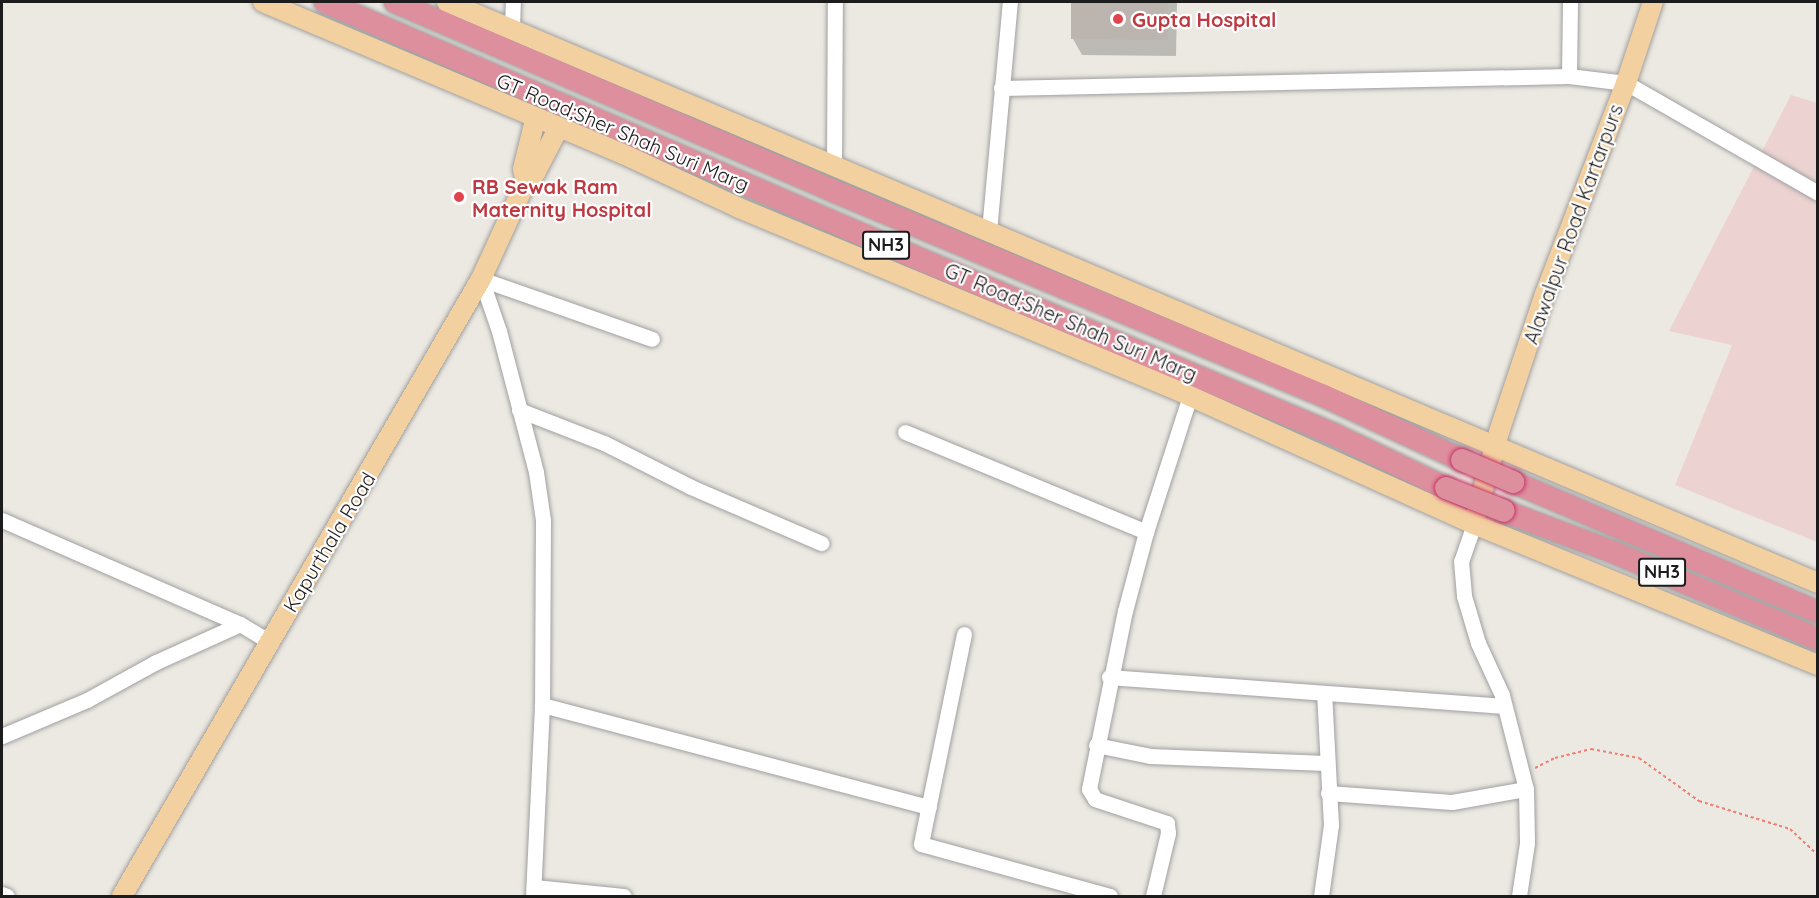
<!DOCTYPE html>
<style>
body{margin:0}
#map{position:relative;width:1819px;height:898px;overflow:hidden;background:#ece9e2;font-family:Quicksand,sans-serif}
div>[style]{position:absolute}
[style*='--x']{left:calc(var(--x)*1px);top:calc(var(--y)*1px);width:calc(var(--w)*1px);rotate:calc(var(--a)*1deg)}
.commercial>*{inset:0;background:#ecd3d2}
.shadow>*{inset:0;background:#0003}
.building>*{inset:0;background:#bcb5af}
.path>*{height:2px;margin-top:-1px;transform-origin:0;background:repeating-linear-gradient(90deg,#ee7f72 0 3px,transparent 0 6px)}
.roads{filter:drop-shadow(0 0 2px #a0a0a0) drop-shadow(0 0 2px #a0a0a0)}
.minor>*{height:15px;margin:-7.5px;padding:0 7.5px;transform-origin:7.5px;border-radius:7.5px;background:#fff}
.major>*{height:20px;margin:-10px;padding:0 10px;transform-origin:10px;border-radius:10px;background:#f3d0a0}
.highway>*{height:22px;margin:-11px;padding:0 11px;transform-origin:11px;border-radius:11px;background:#de8f9e}
.bridges{filter:drop-shadow(0 0 2px #c83265) drop-shadow(0 0 2px #c83265)}
.highway-bridge>*{height:22px;margin:-11px;padding:0 11px;transform-origin:11px;border-radius:11px;background:#de8f9e}
.dots>*{width:16px;height:16px;translate:-50% -50%;box-sizing:border-box;border:3px solid #fff;border-radius:50%}
span{translate:-50% -50%;white-space:nowrap;text-align:center;line-height:1.15;-webkit-text-stroke:4.5px #fff;paint-order:stroke}
.shield-label span{padding:2px 4px;background:#fff;border:2px solid;border-radius:4px;-webkit-text-stroke-width:0}
.shield-label{font-size:18px;color:#1c1c1c;font-weight:700}
.health-label{font-size:20px;color:#be3a42;font-weight:700}
.left{translate:0 -50%;text-align:left}
.street-label{font-size:20px;color:#1c1c1c}
.frame{position:absolute;inset:0;border:3px solid #1c1c1c;pointer-events:none}
</style>
<div id="map">
<div class="commercial">
<div style="clip-path:polygon(1791px 95px,1817px 103px,1817px 542px,1675px 485px,1732px 345px,1669px 331px)"></div>
</div>
<div class="shadow">
<div style="clip-path:polygon(1073px 2px,1177px 2px,1176px 56px,1082px 55px,1073px 39px)"></div>
</div>
<div class="building">
<div style="clip-path:polygon(1071px 2px,1168px 2px,1168px 40px,1071px 39px)"></div>
</div>
<div class="path">
<div style="--x:1535;--y:768;--w:22;--a:-27"></div>
<div style="--x:1555;--y:758;--w:37;--a:-14"></div>
<div style="--x:1591;--y:749;--w:49;--a:10.6"></div>
<div style="--x:1639;--y:758;--w:74;--a:35.6"></div>
<div style="--x:1699;--y:801;--w:95;--a:17.1"></div>
<div style="--x:1790;--y:829;--w:38;--a:43"></div>
</div>
<div class="roads">
<div class="minor">
<div style="--x:512;--y:27;--w:25;--a:-88"></div>
<div style="--x:1569;--y:76;--w:74;--a:-89.2"></div>
<div style="--x:1001;--y:88;--w:568;--a:-1.21"></div>
<div style="--x:1569;--y:76;--w:57;--a:7"></div>
<div style="--x:1626;--y:83;--w:221;--a:29.8"></div>
<div style="--x:834;--y:166;--w:164;--a:-89.7"></div>
<div style="--x:989;--y:231;--w:230;--a:-84.8"></div>
<div style="--x:481;--y:279;--w:55;--a:70.9"></div>
<div style="--x:499;--y:331;--w:146;--a:75.3"></div>
<div style="--x:536;--y:472;--w:49;--a:81.7"></div>
<div style="--x:543;--y:520;--w:185;--a:90.3"></div>
<div style="--x:542;--y:705;--w:191;--a:92.7"></div>
<div style="--x:481;--y:279;--w:181;--a:19.3"></div>
<div style="--x:519;--y:410;--w:91;--a:21.2"></div>
<div style="--x:604;--y:443;--w:97;--a:26.8"></div>
<div style="--x:691;--y:487;--w:142;--a:23.3"></div>
<div style="--x:905;--y:432;--w:261;--a:22.5"></div>
<div style="--x:2;--y:520;--w:260;--a:23.6"></div>
<div style="--x:240;--y:624;--w:35;--a:31"></div>
<div style="--x:1474;--y:524;--w:39;--a:109"></div>
<div style="--x:1461;--y:561;--w:35;--a:85"></div>
<div style="--x:1464;--y:596;--w:49;--a:73.4"></div>
<div style="--x:1478;--y:643;--w:57;--a:65.2"></div>
<div style="--x:1502;--y:695;--w:97;--a:75.7"></div>
<div style="--x:1526;--y:789;--w:54;--a:88.9"></div>
<div style="--x:1527;--y:843;--w:54;--a:98.6"></div>
<div style="--x:964;--y:634;--w:214;--a:101.6"></div>
<div style="--x:921;--y:844;--w:196;--a:15.4"></div>
<div style="--x:1109;--y:677;--w:396;--a:4.2"></div>
<div style="--x:542;--y:705;--w:400;--a:14.8"></div>
<div style="--x:2;--y:736;--w:92;--a:-23"></div>
<div style="--x:87;--y:700;--w:79;--a:-28.8"></div>
<div style="--x:156;--y:662;--w:92;--a:-24.3"></div>
<div style="--x:1096;--y:745;--w:55;--a:11.5"></div>
<div style="--x:1150;--y:756;--w:176;--a:2.3"></div>
<div style="--x:1328;--y:793;--w:124;--a:4.2"></div>
<div style="--x:1452;--y:802;--w:75;--a:-10"></div>
<div style="--x:534;--y:887;--w:90;--a:5.7"></div>
<div style="--x:2;--y:894;--w:5;--a:22"></div>
<div style="--x:1153;--y:896;--w:65;--a:-76.6"></div>
<div style="--x:1168;--y:833;--w:10;--a:-96"></div>
<div style="--x:1167;--y:823;--w:76;--a:-161.6"></div>
<div style="--x:1095;--y:799;--w:12;--a:-121"></div>
<div style="--x:1089;--y:789;--w:182;--a:-78.6"></div>
<div style="--x:1125;--y:611;--w:82;--a:-75.1"></div>
<div style="--x:1146;--y:532;--w:143;--a:-72.1"></div>
<div style="--x:1321;--y:896;--w:72;--a:-82"></div>
<div style="--x:1331;--y:825;--w:132;--a:-93"></div>
</div>
<div class="major">
<div style="--x:263;--y:2;--w:391;--a:22.9"></div>
<div style="--x:623;--y:154;--w:126;--a:24.9"></div>
<div style="--x:737;--y:207;--w:491;--a:22.6"></div>
<div style="--x:1190;--y:396;--w:312;--a:24.3"></div>
<div style="--x:1474;--y:524;--w:372;--a:22.3"></div>
<div style="--x:447;--y:2;--w:1489;--a:22.97"></div>
<div style="--x:526;--y:181;--w:12;--a:-104"></div>
<div style="--x:523;--y:169;--w:50;--a:-76.2"></div>
<div style="--x:1476;--y:515;--w:86;--a:-74.5"></div>
<div style="--x:1499;--y:432;--w:145;--a:-71.6"></div>
<div style="--x:1545;--y:294;--w:226;--a:-69"></div>
<div style="--x:1626;--y:83;--w:85;--a:-71.6"></div>
<div style="--x:122;--y:896;--w:714;--a:-59.81"></div>
<div style="--x:481;--y:279;--w:108;--a:-65.3"></div>
<div style="--x:526;--y:181;--w:12;--a:-42"></div>
<div style="--x:535;--y:173;--w:50;--a:-62.4"></div>
</div>
<div class="highway">
<div style="--x:325;--y:2;--w:586;--a:23.42"></div>
<div style="--x:863;--y:235;--w:510;--a:22.95"></div>
<div style="--x:1333;--y:434;--w:125;--a:25.5"></div>
<div style="--x:395;--y:2;--w:475;--a:23.3"></div>
<div style="--x:831;--y:190;--w:534;--a:22.68"></div>
<div style="--x:1324;--y:396;--w:152;--a:24.9"></div>
<div style="--x:1513;--y:482;--w:332;--a:23.1"></div>
<div style="--x:1504;--y:511;--w:119;--a:20.7"></div>
<div style="--x:1615;--y:553;--w:220;--a:23"></div>
</div>
</div>
<div class="bridges">
<div class="highway-bridge">
<div style="--x:1462;--y:460;--w:56;--a:23.3"></div>
<div style="--x:1446;--y:488;--w:62;--a:21.6"></div>
</div>
</div>
<div class="dots">
<div style="left:1118px;top:19px;background:#e0444e"></div>
<div style="left:459px;top:197px;background:#e0444e"></div>
</div>
<div class="shield-label">
<span style="left:886px;top:245px">NH3</span>
<span style="left:1662px;top:572px">NH3</span>
</div>
<div class="health-label">
<span class="left" style="left:1132px;top:19px">Gupta Hospital</span>
<span class="left" style="left:472px;top:198px">RB Sewak Ram<br>Maternity Hospital</span>
</div>
<div class="street-label">
<span style="left:623px;top:132px;rotate:23deg">GT Road;Sher Shah Suri Marg</span>
<span style="left:1573px;top:224px;rotate:-70deg">Alawalpur Road Kartarpurs</span>
<span style="left:1071px;top:322px;rotate:23deg">GT Road;Sher Shah Suri Marg</span>
<span style="left:329px;top:542px;rotate:-59deg">Kapurthala Road</span>
</div>
<div class="frame"></div>
</div>
